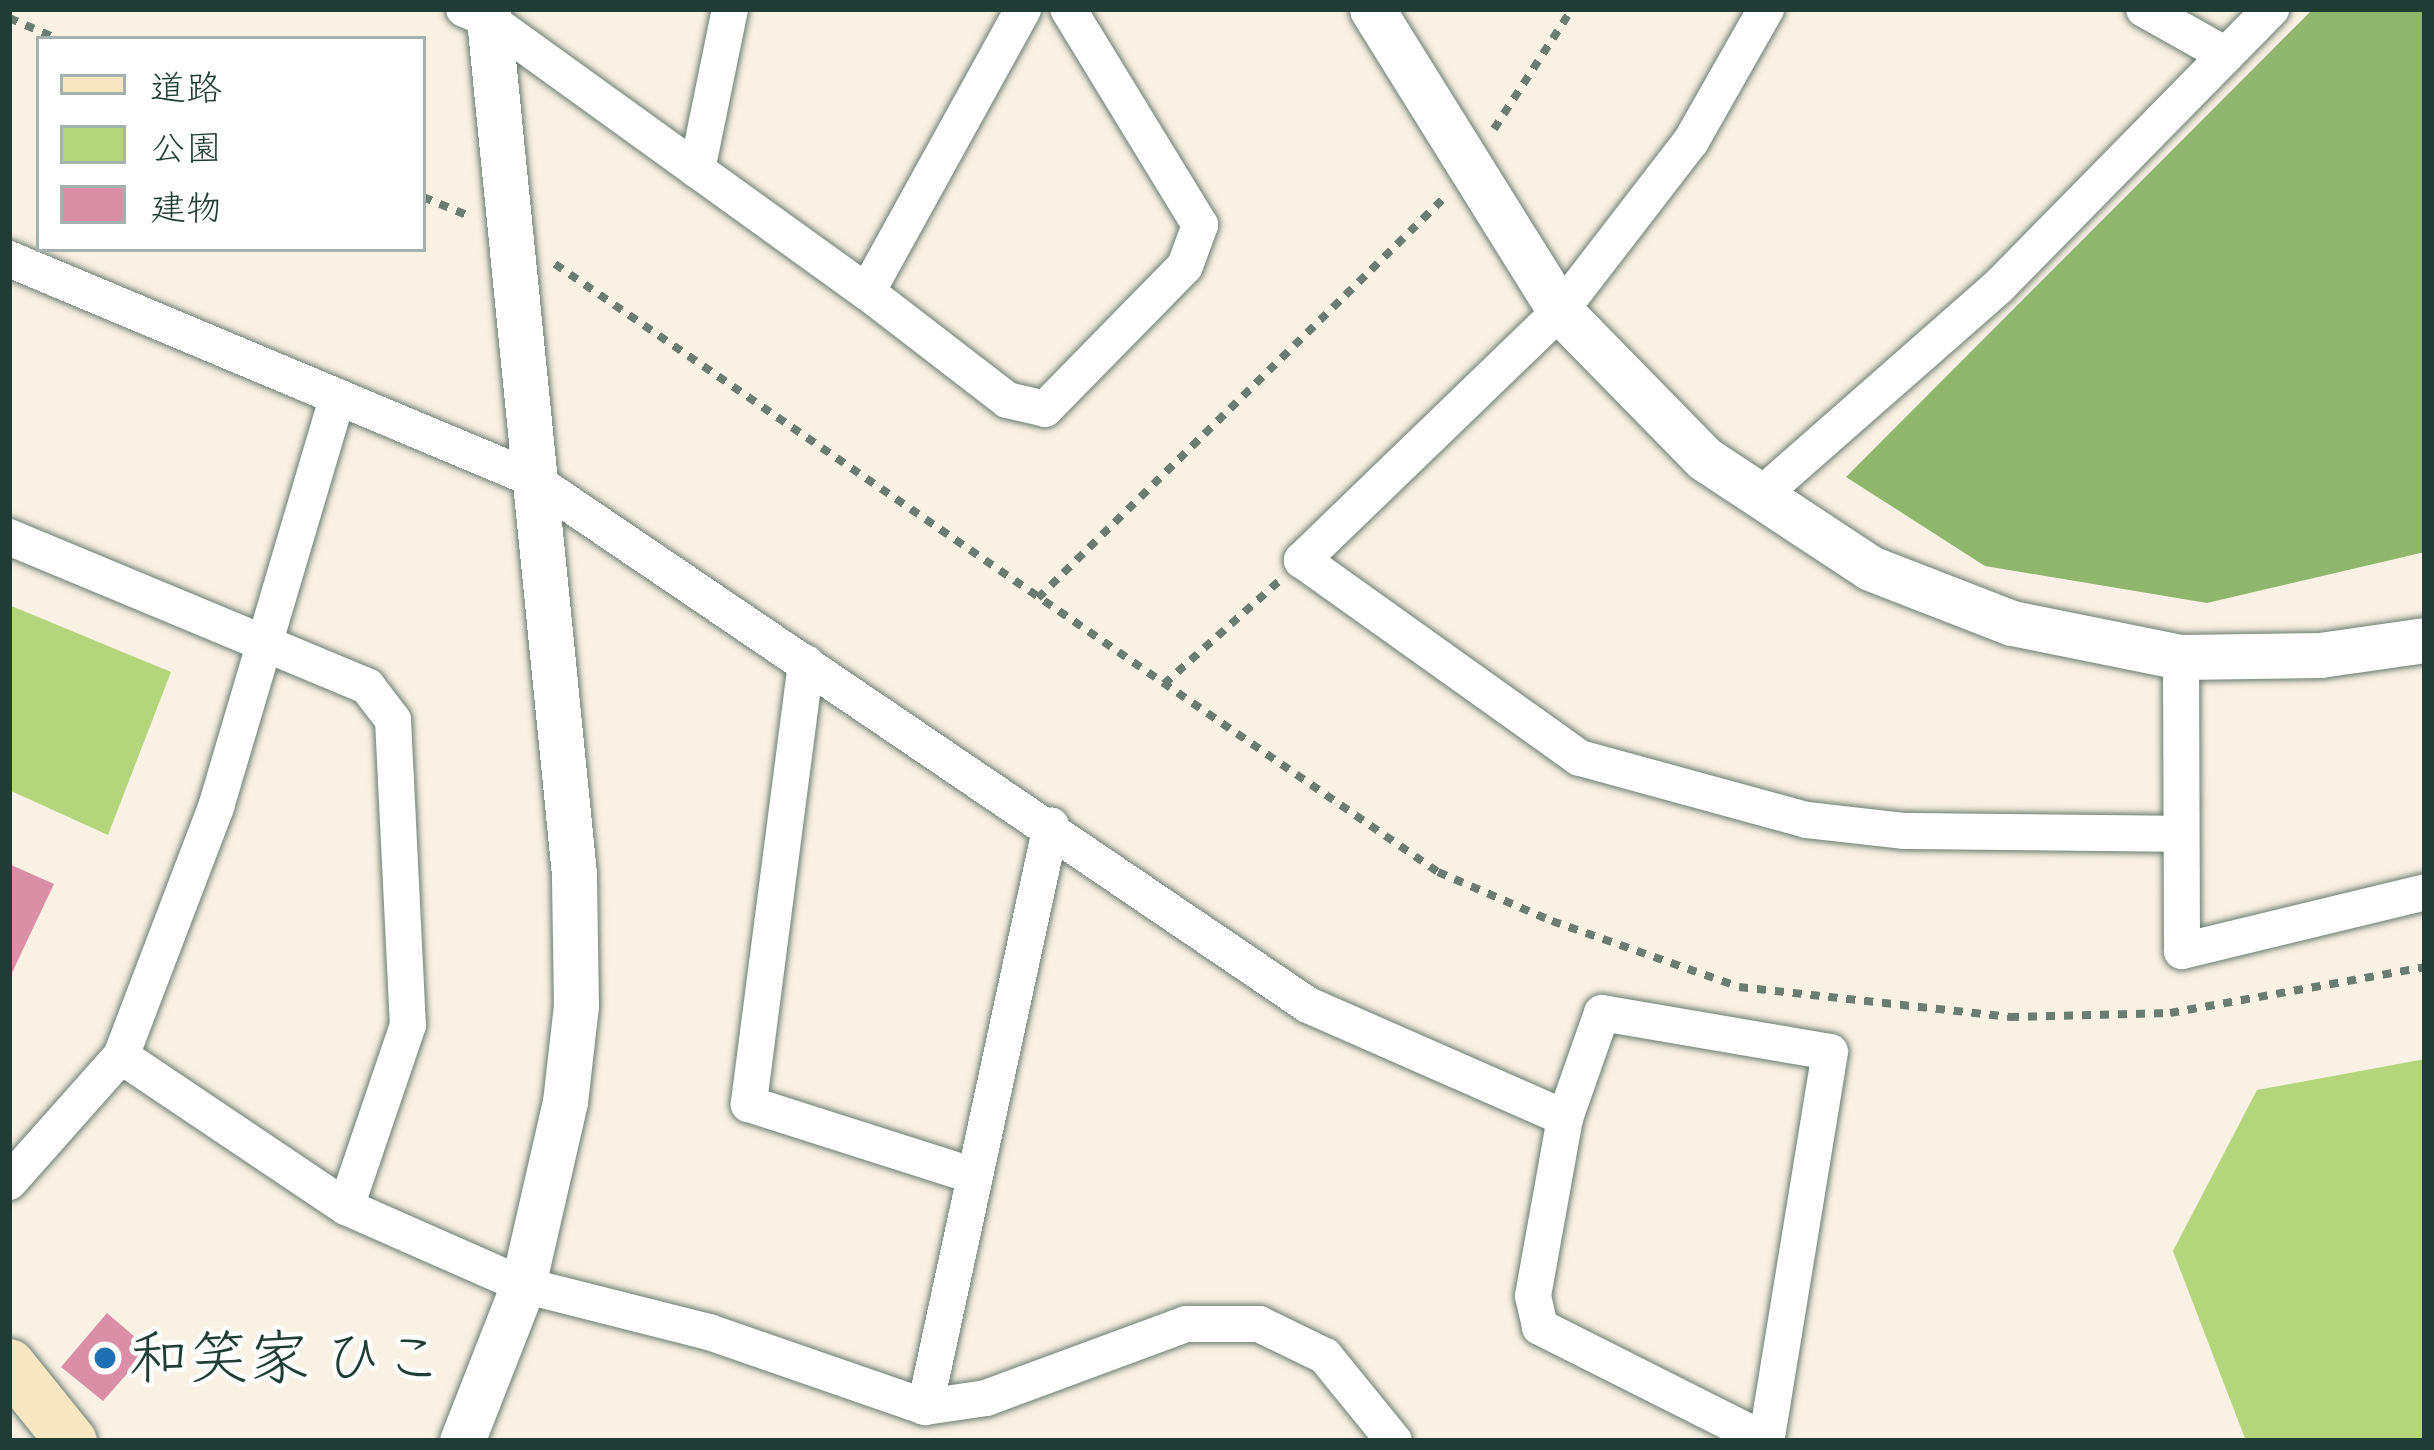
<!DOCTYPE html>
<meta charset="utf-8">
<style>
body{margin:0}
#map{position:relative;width:2434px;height:1450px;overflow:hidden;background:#f9f1e3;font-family:Caveat,"Klee One",sans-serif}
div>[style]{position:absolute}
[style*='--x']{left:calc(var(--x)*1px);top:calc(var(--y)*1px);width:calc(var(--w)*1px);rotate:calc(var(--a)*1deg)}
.green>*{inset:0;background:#b4d57c}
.forest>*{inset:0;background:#8fb66c}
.building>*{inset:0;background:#db8fa6}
.path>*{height:8px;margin-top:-4px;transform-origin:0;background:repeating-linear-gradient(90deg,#6b7c71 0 9px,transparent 0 18px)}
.roads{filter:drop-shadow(0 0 3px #6b7c71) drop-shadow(0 0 3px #6b7c71)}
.minor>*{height:36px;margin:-18px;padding:0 18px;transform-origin:18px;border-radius:18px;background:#fff}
.tertiary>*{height:45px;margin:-22.5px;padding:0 22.5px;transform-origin:22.5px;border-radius:22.5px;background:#fff}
.secondary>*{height:51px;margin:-25.5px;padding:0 25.5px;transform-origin:25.5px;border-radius:25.5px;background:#f9e7c3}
.dots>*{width:33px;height:33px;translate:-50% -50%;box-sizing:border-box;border:6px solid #fff;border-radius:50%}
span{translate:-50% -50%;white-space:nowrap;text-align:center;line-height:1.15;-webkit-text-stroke:9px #fff;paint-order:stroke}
.poi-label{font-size:60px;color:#1f3d34}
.left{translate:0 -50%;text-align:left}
.frame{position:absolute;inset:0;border:12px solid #1f3d34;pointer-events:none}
.legend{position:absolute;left:36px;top:36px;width:390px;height:216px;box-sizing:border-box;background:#fff;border:3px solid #a5b1ae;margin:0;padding:15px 21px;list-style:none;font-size:36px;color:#1f3d34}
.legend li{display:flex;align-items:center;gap:24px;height:60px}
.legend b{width:60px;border:3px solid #a5b1ae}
</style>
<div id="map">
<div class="green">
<div style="clip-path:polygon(9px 605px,171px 672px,108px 835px,9px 790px)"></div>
<div style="clip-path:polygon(2425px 1059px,2425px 1441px,2246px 1441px,2173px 1251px,2257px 1090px)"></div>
</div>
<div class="forest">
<div style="clip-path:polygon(2313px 9px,2425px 9px,2425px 552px,2207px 603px,1985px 566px,1846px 477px)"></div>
</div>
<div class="building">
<div style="clip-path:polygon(9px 864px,54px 884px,9px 979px)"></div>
<div style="clip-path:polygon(107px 1313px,149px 1349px,103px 1401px,61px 1367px)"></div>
</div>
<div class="path">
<div style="--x:9;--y:18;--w:53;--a:23.2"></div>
<div style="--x:1494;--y:129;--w:143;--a:-57"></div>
<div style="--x:423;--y:197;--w:50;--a:22.4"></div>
<div style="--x:555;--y:264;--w:1072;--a:34.55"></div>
<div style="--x:1438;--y:872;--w:124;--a:23.3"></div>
<div style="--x:1552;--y:921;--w:198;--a:19.4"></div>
<div style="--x:1739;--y:987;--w:273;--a:6.3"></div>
<div style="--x:2010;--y:1017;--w:160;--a:-1.4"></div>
<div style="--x:2170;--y:1013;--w:259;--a:-10.2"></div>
<div style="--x:1038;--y:598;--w:569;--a:-44.57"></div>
<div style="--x:1164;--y:684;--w:154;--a:-41.8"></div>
</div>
<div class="roads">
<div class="minor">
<div style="--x:464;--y:9;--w:26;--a:23"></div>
<div style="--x:488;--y:19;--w:467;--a:35.8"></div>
<div style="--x:867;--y:292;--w:323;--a:-61.1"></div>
<div style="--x:1766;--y:9;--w:152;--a:119.6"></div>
<div style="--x:1691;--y:141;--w:215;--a:127.6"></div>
<div style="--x:1560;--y:311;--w:359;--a:136"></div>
<div style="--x:1302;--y:560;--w:341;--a:35.5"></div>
<div style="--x:1580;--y:758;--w:235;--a:15.3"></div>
<div style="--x:1807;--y:820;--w:99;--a:6.4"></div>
<div style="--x:1905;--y:831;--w:273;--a:0.6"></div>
<div style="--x:2144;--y:9;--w:94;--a:29.3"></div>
<div style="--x:697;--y:170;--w:164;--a:-78.4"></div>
<div style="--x:9;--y:259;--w:566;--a:22.76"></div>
<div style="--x:531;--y:478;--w:939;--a:34.15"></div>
<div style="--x:1308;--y:1005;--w:281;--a:23.7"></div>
<div style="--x:1565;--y:1118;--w:181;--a:100.2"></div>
<div style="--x:1533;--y:1296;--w:32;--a:77"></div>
<div style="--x:1540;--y:1327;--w:254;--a:26.7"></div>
<div style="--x:867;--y:292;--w:177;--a:37.6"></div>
<div style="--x:1007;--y:400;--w:39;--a:13"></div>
<div style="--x:1045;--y:409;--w:200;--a:-45.6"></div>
<div style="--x:1185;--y:266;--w:44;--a:-69.9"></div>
<div style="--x:1200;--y:225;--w:253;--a:-121.4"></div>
<div style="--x:1759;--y:497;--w:321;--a:-41.3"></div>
<div style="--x:2000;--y:285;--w:387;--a:-45.5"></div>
<div style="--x:9;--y:537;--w:388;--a:22.6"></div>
<div style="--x:367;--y:686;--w:43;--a:52.6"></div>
<div style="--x:393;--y:720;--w:305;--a:87.2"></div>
<div style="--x:408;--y:1025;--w:192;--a:108.8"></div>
<div style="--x:2181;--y:657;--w:294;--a:89.8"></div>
<div style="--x:2182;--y:951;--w:250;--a:-13.6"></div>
<div style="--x:806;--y:663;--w:445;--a:97.4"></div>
<div style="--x:749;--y:1104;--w:237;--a:17.7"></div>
<div style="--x:121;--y:1056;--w:271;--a:33.9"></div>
<div style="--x:346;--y:1207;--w:193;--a:23.8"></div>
<div style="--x:523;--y:1285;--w:192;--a:14.2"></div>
<div style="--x:709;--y:1332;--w:229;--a:19.1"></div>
<div style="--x:925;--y:1407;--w:62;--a:-8.4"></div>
<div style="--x:986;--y:1398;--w:213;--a:-20.3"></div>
<div style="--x:1186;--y:1324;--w:73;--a:0"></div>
<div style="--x:1259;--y:1324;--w:73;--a:25.9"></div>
<div style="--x:1325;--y:1356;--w:109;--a:50.9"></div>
<div style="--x:1565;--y:1118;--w:111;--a:-70.6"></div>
<div style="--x:1602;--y:1013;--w:231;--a:9.7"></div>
<div style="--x:1830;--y:1052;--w:391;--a:99.3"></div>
<div style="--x:9;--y:1182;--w:169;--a:-48.4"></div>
<div style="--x:121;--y:1056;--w:267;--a:-69.1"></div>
<div style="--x:216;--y:807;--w:427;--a:-73.5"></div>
<div style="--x:925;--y:1407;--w:595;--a:-77.78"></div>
</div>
<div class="tertiary">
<div style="--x:1372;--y:9;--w:356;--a:58.1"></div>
<div style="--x:1560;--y:311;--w:207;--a:45.6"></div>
<div style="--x:1705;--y:459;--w:198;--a:33.4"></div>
<div style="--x:1870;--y:568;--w:152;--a:21.2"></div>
<div style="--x:2012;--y:623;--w:172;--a:11.4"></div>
<div style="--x:2181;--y:657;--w:139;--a:-0.8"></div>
<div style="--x:2320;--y:655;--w:106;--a:-8.1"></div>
<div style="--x:462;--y:1441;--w:168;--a:-68.6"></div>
<div style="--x:523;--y:1285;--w:188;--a:-77.1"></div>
<div style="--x:565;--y:1102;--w:98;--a:-83.5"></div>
<div style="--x:576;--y:1005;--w:131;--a:-90.9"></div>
<div style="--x:574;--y:874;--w:869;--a:-95.68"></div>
</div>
<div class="secondary">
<div style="--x:9;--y:1364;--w:99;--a:51.2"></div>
</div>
</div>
<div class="dots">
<div style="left:105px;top:1358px;background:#1f6fb2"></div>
</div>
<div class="poi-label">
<span class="left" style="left:129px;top:1358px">和笑家 ひこ</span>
</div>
<div class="frame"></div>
<ul class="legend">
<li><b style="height:15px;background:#f9e7c3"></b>道路</li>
<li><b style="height:33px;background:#b4d57c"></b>公園</li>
<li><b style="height:33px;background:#db8fa6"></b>建物</li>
</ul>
</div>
